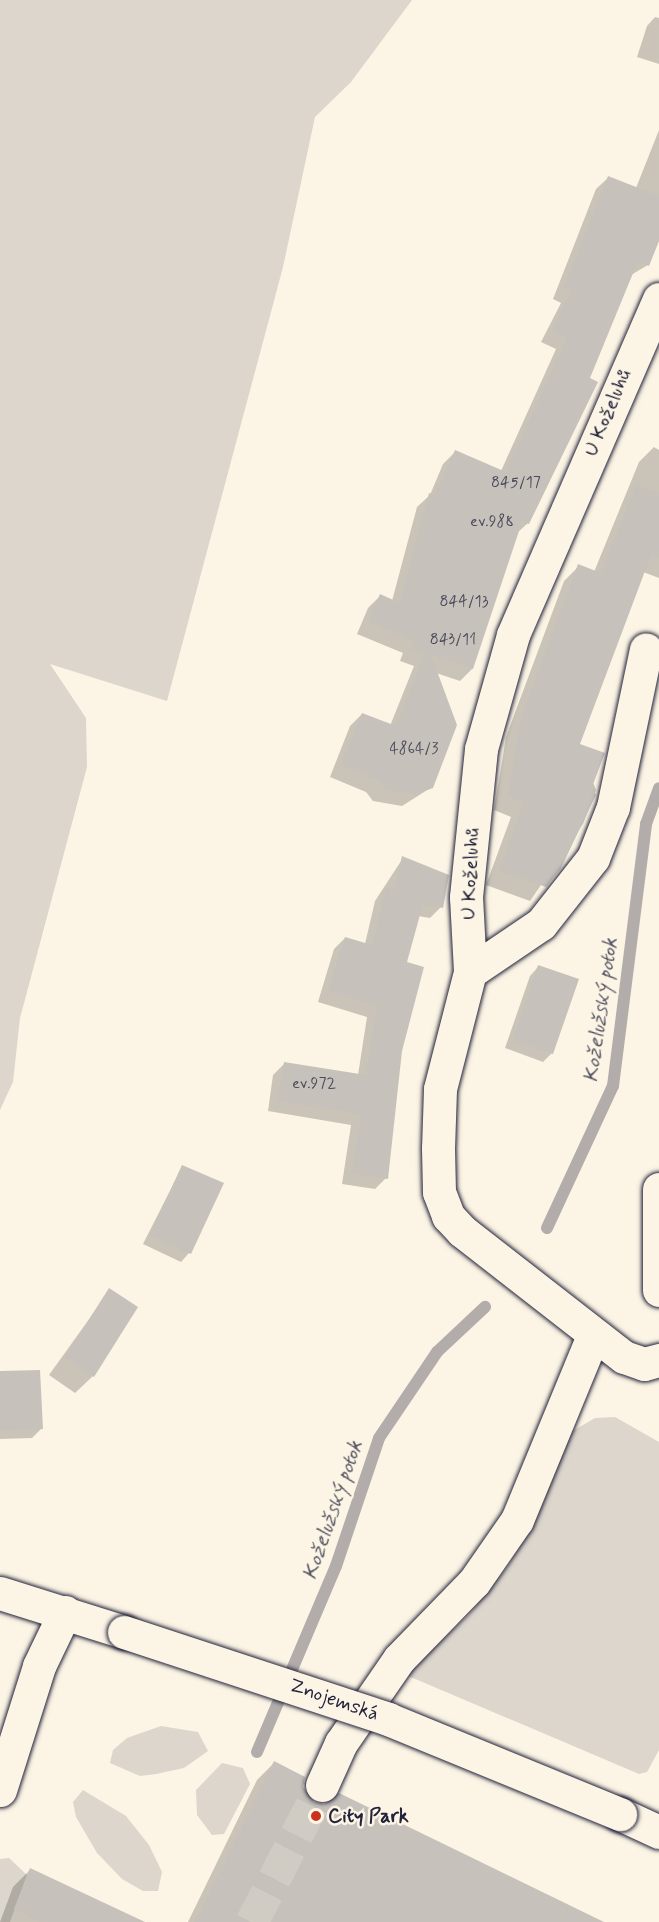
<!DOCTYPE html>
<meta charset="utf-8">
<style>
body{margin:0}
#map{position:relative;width:659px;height:1922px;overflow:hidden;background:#fcf5e5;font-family:Mynerve,sans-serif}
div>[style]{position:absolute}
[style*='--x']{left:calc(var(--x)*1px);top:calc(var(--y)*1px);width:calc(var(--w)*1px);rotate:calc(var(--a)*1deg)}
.green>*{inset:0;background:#dcd6cc}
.shadow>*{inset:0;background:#0003}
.stream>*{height:12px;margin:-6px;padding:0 6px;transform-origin:6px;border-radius:6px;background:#b2adab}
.building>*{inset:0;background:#c6c1bb}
.minor-tunnel>*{height:33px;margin-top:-16.5px;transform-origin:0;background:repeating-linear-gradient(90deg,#d0cbc3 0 33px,transparent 0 49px)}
.roads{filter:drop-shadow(0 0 2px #22223b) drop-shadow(0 0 2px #22223b)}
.minor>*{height:33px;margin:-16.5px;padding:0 16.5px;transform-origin:16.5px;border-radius:16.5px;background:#fcf5e5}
.major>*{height:33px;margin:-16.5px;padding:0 16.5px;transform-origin:16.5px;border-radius:16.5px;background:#fcf5e5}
.bridges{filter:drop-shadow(0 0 2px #22223b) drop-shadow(0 0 2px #22223b)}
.major-bridge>*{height:33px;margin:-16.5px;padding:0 16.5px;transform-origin:16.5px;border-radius:16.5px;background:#fcf5e5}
.dots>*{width:16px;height:16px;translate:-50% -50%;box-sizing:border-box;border:3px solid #fcf5e5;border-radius:50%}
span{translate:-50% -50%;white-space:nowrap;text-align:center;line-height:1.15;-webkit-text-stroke:5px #fcf5e5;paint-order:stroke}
.number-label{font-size:16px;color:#4b4a5b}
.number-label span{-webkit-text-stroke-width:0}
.street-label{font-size:20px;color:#22223b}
.poi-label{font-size:20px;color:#22223b;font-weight:700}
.left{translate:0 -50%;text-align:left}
.water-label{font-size:21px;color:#545362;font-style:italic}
</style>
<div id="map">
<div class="green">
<div style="clip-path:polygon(0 0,412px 0,351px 82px,315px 117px,283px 267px,167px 701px,50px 664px,86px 718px,87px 767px,20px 1018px,13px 1082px,0 1110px)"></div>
<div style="clip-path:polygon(615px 1417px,659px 1442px,659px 1750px,647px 1772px,639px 1774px,406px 1675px,469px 1615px,506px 1569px,531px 1529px,571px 1432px,595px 1418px)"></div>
<div style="clip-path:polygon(161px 1726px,198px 1732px,208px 1751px,184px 1768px,156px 1774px,140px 1776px,110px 1763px,113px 1750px,127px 1738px)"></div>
<div style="clip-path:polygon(222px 1763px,243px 1768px,250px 1784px,224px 1834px,212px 1835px,197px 1815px,196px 1790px)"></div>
<div style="clip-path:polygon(83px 1790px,126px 1816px,149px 1845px,162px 1872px,158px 1891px,143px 1891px,122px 1879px,97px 1853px,76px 1817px,73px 1802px)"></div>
<div style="clip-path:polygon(9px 1858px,27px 1875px,10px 1922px,0 1922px,0 1859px)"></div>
</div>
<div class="shadow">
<div style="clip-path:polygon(655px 17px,659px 18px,659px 64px,637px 57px,647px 26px)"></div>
<div style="clip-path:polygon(659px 130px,659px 237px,648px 265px,631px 275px,528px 523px,516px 534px,472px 669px,460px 681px,436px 673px,432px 787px,402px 806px,373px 801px,366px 792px,330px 777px,350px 726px,362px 714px,390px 726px,414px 666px,400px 661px,403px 653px,357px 634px,368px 608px,380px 596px,392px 601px,417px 507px,430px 495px,443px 464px,456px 451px,501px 471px,556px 349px,541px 342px,561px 303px,553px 299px,596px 189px,609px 177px,636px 188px)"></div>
<div style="clip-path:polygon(654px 447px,659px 450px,659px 578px,643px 572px,579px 745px,596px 790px,583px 824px,530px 901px,486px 885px,511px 817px,494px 810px,506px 737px,564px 581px,579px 566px,594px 572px,639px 462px)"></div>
<div style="clip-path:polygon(403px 858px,441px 907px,430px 918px,418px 916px,405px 963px,386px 1178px,375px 1189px,342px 1184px,351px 1125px,268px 1111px,273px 1075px,284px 1064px,358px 1075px,367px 1017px,318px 1002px,334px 949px,345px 938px,365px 944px,375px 901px)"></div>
<div style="clip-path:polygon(538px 967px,552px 1053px,543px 1062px,505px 1048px,530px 976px)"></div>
<div style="clip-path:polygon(182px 1167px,189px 1253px,181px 1262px,143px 1244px)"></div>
<div style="clip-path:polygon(110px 1290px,93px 1376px,75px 1393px,49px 1375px)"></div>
<div style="clip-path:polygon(0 1372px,41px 1429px,32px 1438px,0 1439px)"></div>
<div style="clip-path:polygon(274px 1763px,313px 1803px,601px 1922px,188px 1922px,257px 1780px)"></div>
<div style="clip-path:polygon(30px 1870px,142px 1922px,0 1922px,13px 1887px)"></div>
</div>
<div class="stream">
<div style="--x:547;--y:1228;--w:157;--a:-65.1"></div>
<div style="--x:613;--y:1086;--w:264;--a:-82.8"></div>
<div style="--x:646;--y:824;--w:38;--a:-70"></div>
<div style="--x:257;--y:1752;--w:202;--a:-67"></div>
<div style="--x:336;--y:1566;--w:135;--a:-71.4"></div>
<div style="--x:379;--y:1438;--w:104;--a:-56"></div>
<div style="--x:437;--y:1352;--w:66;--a:-43.2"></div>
</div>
<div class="building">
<div style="clip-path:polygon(608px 176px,659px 196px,659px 241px,649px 266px,638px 261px,590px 378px,598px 382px,529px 524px,522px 522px,473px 669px,431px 655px,457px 725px,433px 788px,416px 794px,386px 790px,378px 780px,341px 765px,362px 713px,396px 726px,425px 653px,411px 649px,414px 640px,368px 622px,380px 594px,400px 603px,429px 493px,435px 495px,455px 450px,506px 472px,567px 337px,552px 330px,572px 290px,564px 287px)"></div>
<div style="clip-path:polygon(636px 485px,659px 493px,659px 558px,651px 555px,580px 744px,605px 753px,592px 787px,596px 795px,561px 868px,546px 887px,499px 870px,524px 802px,508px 796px,520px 721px,578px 564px,601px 573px)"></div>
<div style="clip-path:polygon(402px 856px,449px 875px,443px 908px,423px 904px,407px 962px,424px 967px,402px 1051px,388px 1179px,352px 1173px,361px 1114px,278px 1101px,284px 1062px,366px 1075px,377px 1006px,328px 991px,345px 937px,372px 945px,386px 888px,394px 890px)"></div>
<div style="clip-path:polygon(538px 965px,579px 979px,553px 1054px,513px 1040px)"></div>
<div style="clip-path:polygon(182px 1165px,224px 1183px,191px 1254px,150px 1235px)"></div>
<div style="clip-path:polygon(109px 1288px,138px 1307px,94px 1377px,65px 1357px)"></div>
<div style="clip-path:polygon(40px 1370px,43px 1429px,0 1431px,0 1371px)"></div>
<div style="clip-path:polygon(274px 1761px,305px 1777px,303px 1787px,314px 1802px,324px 1804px,339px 1793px,604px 1922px,195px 1922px)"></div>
<div style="clip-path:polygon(30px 1868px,145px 1922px,40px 1922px,14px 1909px)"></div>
</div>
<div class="minor-tunnel">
<div style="--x:252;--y:1922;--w:154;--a:-62.9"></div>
</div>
<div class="roads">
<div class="minor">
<div style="--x:659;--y:299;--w:366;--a:113.5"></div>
<div style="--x:513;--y:635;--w:118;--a:105.7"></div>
<div style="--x:481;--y:749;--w:149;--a:95.8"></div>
<div style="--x:466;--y:897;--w:75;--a:86.9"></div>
<div style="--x:470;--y:972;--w:121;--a:104.4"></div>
<div style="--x:440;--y:1089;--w:59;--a:91.9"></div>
<div style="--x:438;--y:1148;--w:44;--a:88.7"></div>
<div style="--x:439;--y:1192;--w:26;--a:69"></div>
<div style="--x:448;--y:1216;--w:21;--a:47"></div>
<div style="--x:462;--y:1231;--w:205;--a:37.9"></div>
<div style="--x:624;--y:1357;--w:21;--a:19"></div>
<div style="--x:644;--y:1364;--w:16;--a:-15"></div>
<div style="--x:470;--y:972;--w:86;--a:-34.1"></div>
<div style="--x:541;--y:924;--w:84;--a:-51.8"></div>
<div style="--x:593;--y:858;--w:55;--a:-68.6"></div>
<div style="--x:613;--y:807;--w:161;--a:-78.2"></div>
<div style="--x:659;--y:1189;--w:101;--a:90"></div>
<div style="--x:322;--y:1785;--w:46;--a:-65.7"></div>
<div style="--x:341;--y:1743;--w:102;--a:-55.4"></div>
<div style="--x:399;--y:1659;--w:107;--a:-45.8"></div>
<div style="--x:474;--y:1582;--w:75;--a:-55.3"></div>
<div style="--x:517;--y:1520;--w:199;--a:-67.6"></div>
<div style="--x:0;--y:1790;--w:130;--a:-72.5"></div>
<div style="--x:39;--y:1666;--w:60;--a:-64.3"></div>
</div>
<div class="major">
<div style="--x:0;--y:1593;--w:130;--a:17.5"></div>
<div style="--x:620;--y:1814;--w:43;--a:24.8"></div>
</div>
</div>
<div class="bridges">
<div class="major-bridge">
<div style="--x:124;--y:1632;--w:278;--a:18.2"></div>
<div style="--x:388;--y:1719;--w:251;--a:22.3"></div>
</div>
</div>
<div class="dots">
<div style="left:316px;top:1816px;background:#c8321e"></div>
</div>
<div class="number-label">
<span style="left:516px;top:483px">845/17</span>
<span style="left:492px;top:522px">ev.988</span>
<span style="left:464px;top:602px">844/13</span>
<span style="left:453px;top:640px">843/11</span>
<span style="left:414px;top:749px">4864/3</span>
<span style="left:314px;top:1084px">ev.972</span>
</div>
<div class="street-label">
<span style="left:608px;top:413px;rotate:-67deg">U Koželuhů</span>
<span style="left:471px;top:874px;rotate:-87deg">U Koželuhů</span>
<span style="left:334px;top:1700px;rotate:19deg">Znojemská</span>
</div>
<div class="poi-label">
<span class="left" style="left:328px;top:1816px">City Park</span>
</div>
<div class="water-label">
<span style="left:601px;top:1010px;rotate:-82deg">Koželužský potok</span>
<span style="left:333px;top:1510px;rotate:-71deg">Koželužský potok</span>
</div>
</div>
